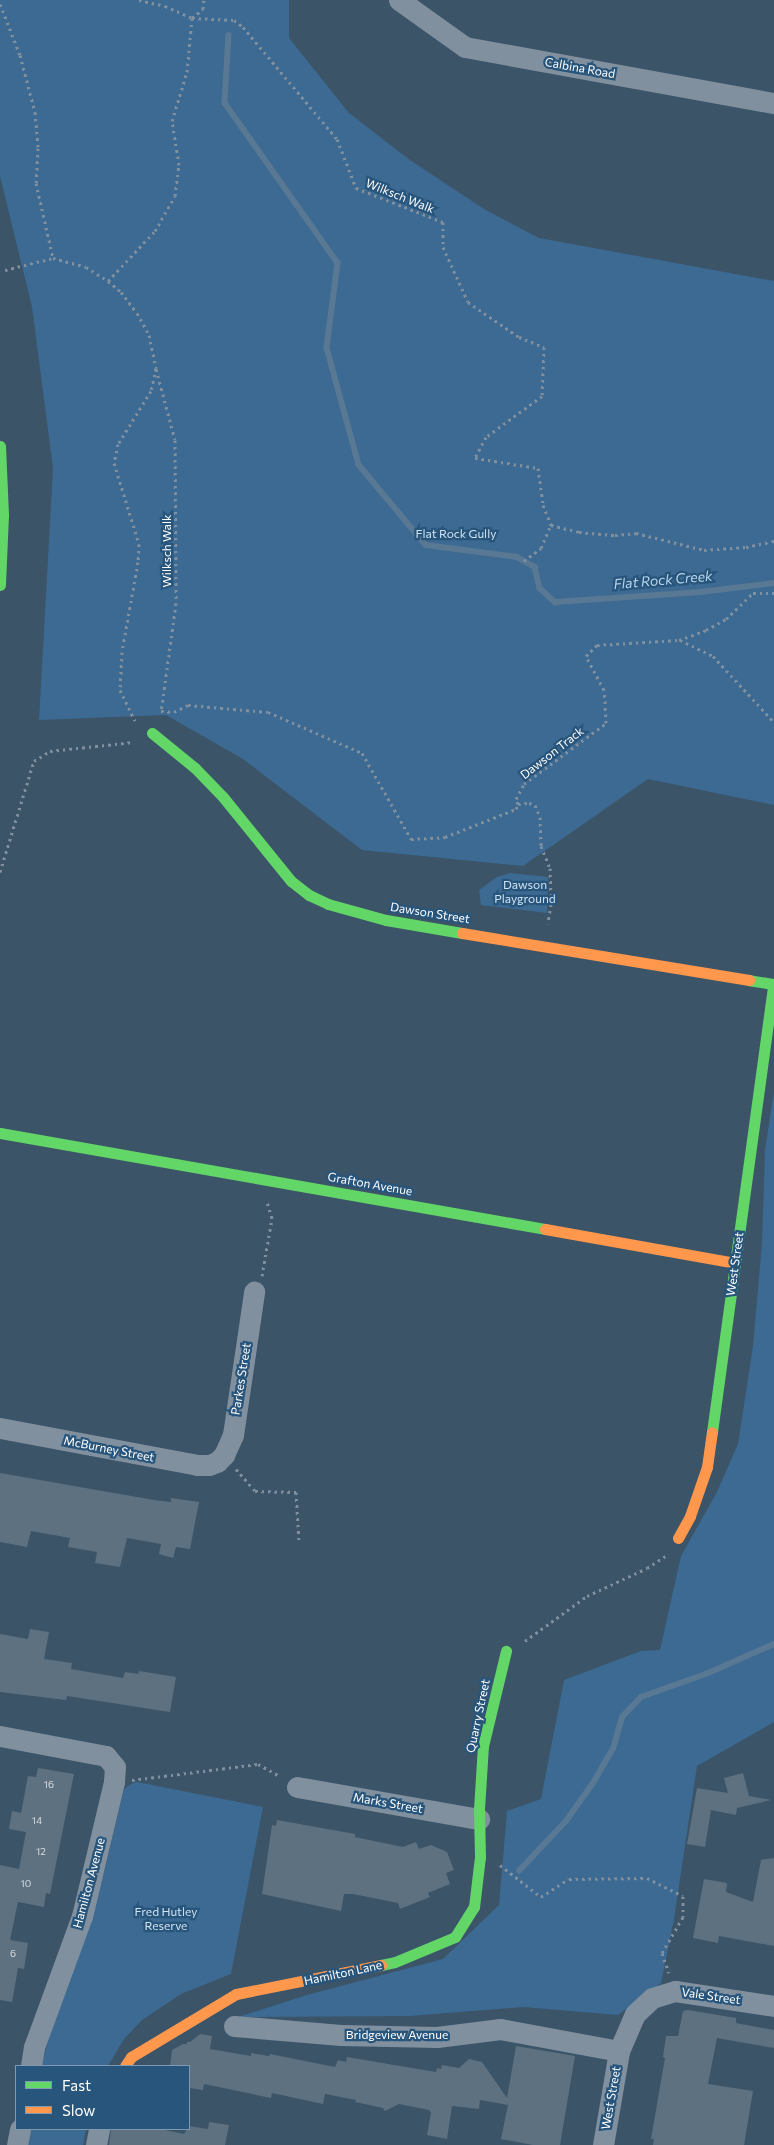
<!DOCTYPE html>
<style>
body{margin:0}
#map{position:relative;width:774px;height:2145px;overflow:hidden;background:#3b5468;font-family:Commissioner,sans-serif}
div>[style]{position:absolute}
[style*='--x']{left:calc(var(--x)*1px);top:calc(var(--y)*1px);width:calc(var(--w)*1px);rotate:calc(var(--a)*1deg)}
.green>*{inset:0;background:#3c6a92}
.stream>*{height:5.5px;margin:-2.75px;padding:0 2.75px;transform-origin:2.75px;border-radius:2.75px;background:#597893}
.building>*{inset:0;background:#5e7180}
.path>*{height:3px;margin-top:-1.5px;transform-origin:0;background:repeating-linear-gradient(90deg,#80909f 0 2.5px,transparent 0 6.5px)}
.street>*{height:21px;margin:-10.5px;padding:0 10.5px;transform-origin:10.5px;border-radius:10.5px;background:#80909f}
.fast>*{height:11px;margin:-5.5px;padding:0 5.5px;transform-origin:5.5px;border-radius:5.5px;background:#63d668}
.slow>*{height:11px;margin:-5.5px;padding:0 5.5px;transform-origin:5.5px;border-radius:5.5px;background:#ff974d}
span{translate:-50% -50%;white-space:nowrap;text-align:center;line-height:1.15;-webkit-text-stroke:4.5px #28557b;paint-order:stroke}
.number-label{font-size:10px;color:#d7dcdf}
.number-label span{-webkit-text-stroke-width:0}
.street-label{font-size:12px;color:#fff}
.park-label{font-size:12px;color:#cfe3f3}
.water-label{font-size:14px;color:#b8d5ec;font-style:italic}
.legend{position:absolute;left:15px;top:2065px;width:175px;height:65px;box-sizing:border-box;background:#28557b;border:1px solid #7e99b0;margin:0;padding:6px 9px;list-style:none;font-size:15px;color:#fff}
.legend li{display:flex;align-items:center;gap:10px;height:25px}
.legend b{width:25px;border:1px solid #7e99b0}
</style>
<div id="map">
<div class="green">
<div style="clip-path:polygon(0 0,289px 0,289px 38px,349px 113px,410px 160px,484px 209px,539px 238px,774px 281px,774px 805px,648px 779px,523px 866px,362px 850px,243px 759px,166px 715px,39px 720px,53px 468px,32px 307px,0 176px)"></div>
<div style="clip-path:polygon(510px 873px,548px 877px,547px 913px,481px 905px,479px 890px,497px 877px)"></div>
<div style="clip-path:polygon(774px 1092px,774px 1722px,697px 1766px,674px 1919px,661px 1983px,618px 2015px,524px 2007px,410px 2016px,238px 2017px,307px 1995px,443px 1959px,499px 1905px,507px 1811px,541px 1799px,564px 1680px,641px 1651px,660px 1650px,681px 1556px,717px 1492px,738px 1444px,753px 1346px,762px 1243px,765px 1150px)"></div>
<div style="clip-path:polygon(137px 1782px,263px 1807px,231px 1974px,181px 1994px,142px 2020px,124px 2039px,108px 2066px,41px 2066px,57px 2010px,78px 1956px,104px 1873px,124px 1789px,131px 1784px)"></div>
<div style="clip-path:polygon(31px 2129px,86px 2129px,83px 2145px,28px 2145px)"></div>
</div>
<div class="stream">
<div style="--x:229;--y:35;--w:68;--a:93.4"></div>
<div style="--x:225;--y:103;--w:196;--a:54.8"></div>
<div style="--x:338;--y:263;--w:86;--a:97.4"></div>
<div style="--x:327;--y:348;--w:121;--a:74.7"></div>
<div style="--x:359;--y:465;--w:104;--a:50.1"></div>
<div style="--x:426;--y:545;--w:92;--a:7.5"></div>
<div style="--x:517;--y:557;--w:21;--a:29"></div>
<div style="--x:535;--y:567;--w:22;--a:77"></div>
<div style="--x:540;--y:588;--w:21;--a:43"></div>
<div style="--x:555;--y:602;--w:146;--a:-3.9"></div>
<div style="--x:701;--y:592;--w:74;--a:-7"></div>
<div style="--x:519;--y:1871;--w:69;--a:-46.8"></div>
<div style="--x:566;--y:1821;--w:47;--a:-54.6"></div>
<div style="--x:593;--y:1783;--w:39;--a:-60"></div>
<div style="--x:613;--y:1749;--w:33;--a:-74"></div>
<div style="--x:622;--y:1717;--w:28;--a:-46"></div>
<div style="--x:641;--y:1697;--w:69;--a:-19.5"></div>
<div style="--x:706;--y:1674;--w:74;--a:-23.8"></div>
</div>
<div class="building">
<div style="clip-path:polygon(0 1473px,154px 1500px,171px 1502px,171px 1498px,199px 1502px,190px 1549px,176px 1547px,173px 1558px,159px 1554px,161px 1544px,127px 1538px,120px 1567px,95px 1563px,97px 1552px,68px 1547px,70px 1538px,31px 1531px,27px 1547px,0 1542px)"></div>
<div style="clip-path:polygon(30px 1629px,49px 1632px,44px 1659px,72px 1663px,71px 1669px,123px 1678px,125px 1672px,138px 1674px,139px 1671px,176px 1677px,170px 1712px,67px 1696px,66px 1700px,0 1692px,0 1634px,28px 1639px)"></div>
<div style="clip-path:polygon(38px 1768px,74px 1774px,50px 1894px,46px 1893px,44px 1907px,18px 1902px,10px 1940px,28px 1943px,24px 1969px,18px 1968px,12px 2002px,0 2000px,0 1865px,19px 1869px,26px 1832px,9px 1829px,12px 1811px,21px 1813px,28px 1776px,36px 1777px)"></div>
<div style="clip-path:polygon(743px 1773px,749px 1796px,771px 1800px,737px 1808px,736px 1815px,711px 1810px,705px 1847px,687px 1844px,697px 1788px,728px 1793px,724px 1778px)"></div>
<div style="clip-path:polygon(277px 1820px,355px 1834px,355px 1837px,403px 1847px,416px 1842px,419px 1849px,431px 1845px,447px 1852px,454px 1870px,446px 1873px,450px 1884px,428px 1893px,430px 1897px,400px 1909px,398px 1903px,353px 1894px,344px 1894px,341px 1911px,262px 1894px,272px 1825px,276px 1826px)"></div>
<div style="clip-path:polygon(774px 1858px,774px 1946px,719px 1936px,718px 1943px,693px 1938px,704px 1879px,727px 1883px,726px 1892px,753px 1902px,761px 1860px)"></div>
<div style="clip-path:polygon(688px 2010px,736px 2018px,736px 2023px,774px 2030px,774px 2048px,717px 2038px,708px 2084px,753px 2091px,744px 2145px,653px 2145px,654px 2139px,651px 2139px,665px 2058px,663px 2057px,666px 2036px,678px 2036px,683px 2011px)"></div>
<div style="clip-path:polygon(200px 2034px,212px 2036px,210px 2049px,251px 2056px,251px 2053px,269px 2056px,270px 2054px,335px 2067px,338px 2060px,346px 2062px,347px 2057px,436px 2072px,437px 2068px,441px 2069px,442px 2065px,459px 2068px,469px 2059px,482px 2062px,507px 2098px,516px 2046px,575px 2056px,560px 2145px,533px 2145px,501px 2139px,508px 2105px,480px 2100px,479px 2109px,452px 2106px,447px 2139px,427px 2135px,431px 2113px,429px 2110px,399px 2104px,385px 2111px,383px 2108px,355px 2102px,356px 2100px,325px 2094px,323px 2104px,272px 2093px,271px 2098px,204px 2084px,203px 2090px,189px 2088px,189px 2066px,170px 2066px,172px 2050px,183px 2044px,187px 2044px,187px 2042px,190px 2042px)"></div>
<div style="clip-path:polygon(209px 2122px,229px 2125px,225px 2145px,109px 2145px,111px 2129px,160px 2129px,184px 2134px,189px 2126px,208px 2129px)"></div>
</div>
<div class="path">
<div style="--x:139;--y:0;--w:27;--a:13"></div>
<div style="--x:165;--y:6;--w:30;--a:24"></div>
<div style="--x:192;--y:18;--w:14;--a:-39"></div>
<div style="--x:203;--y:9;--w:9;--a:-84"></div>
<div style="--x:0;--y:4;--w:55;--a:68.6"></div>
<div style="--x:20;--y:55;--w:59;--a:75.3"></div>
<div style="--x:35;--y:112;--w:36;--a:85"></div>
<div style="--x:38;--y:148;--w:35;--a:93"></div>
<div style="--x:36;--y:183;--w:77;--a:77.2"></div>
<div style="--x:5;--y:270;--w:49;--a:-14"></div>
<div style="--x:53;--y:258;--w:34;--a:15"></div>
<div style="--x:86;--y:267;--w:26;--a:32"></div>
<div style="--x:108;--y:281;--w:17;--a:40"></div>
<div style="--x:121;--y:292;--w:26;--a:53"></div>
<div style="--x:137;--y:313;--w:25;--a:61"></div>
<div style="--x:149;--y:335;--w:34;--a:78"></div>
<div style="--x:156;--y:368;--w:24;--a:102"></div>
<div style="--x:151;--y:391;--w:62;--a:121.9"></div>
<div style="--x:118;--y:444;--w:19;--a:102"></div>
<div style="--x:114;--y:463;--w:85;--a:72.8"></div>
<div style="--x:139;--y:544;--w:18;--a:93"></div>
<div style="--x:138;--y:562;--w:91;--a:100.1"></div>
<div style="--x:122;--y:652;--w:38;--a:93"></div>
<div style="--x:120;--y:690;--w:34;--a:64"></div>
<div style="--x:108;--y:281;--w:69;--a:-46.8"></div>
<div style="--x:155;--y:231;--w:40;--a:-60.3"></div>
<div style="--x:175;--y:196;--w:31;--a:-83"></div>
<div style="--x:179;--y:165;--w:45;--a:-99"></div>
<div style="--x:172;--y:121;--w:51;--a:-73"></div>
<div style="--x:187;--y:72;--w:54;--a:-84.7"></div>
<div style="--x:192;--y:18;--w:42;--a:2.7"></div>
<div style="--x:234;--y:20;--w:11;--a:38"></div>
<div style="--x:243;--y:27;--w:146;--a:50"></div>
<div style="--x:337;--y:139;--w:53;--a:68.8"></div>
<div style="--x:356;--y:188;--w:93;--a:21.3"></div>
<div style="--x:443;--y:222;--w:25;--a:90"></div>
<div style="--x:443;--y:247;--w:60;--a:65.6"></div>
<div style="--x:468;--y:302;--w:62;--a:34.5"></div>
<div style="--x:519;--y:337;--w:27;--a:22"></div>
<div style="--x:544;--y:347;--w:49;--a:92.3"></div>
<div style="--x:542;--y:396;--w:69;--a:143.8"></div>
<div style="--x:486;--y:437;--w:24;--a:118"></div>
<div style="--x:475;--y:458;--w:64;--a:9"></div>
<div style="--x:538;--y:468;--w:37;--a:82"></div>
<div style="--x:543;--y:505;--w:22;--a:68"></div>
<div style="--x:551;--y:525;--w:29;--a:14"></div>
<div style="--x:579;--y:532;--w:36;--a:5"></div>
<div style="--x:615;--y:535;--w:21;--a:-5"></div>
<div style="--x:636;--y:533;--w:70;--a:14"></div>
<div style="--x:704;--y:550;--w:42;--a:-4.1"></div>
<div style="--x:746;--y:547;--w:29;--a:-12"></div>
<div style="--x:156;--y:369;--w:73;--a:75"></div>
<div style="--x:175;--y:440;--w:163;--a:89.6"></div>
<div style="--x:176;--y:603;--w:110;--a:97.8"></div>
<div style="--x:524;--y:561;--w:21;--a:-37"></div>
<div style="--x:541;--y:548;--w:25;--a:-67"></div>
<div style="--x:680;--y:640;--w:37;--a:26"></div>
<div style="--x:713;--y:656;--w:90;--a:47.3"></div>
<div style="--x:161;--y:711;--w:13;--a:4"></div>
<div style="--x:174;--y:712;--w:16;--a:-27"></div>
<div style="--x:188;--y:705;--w:80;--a:5"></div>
<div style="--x:268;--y:712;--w:103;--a:23.6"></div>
<div style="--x:362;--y:753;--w:99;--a:60.3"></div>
<div style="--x:411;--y:839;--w:34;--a:-3"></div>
<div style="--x:445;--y:837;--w:76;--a:-21.5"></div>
<div style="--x:516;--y:809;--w:5;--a:-68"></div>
<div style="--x:518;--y:804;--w:5;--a:-112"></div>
<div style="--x:516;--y:799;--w:17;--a:-62"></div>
<div style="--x:524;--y:784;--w:102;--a:-36.6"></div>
<div style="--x:606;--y:723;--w:33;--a:-93"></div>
<div style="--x:604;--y:690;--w:38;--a:-118"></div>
<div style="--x:586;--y:656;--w:16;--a:-45"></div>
<div style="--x:597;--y:645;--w:82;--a:-3.5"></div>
<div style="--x:679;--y:640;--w:29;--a:-20"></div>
<div style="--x:706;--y:630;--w:23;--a:-29"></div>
<div style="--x:726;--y:619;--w:37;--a:-44"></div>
<div style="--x:753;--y:593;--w:21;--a:0"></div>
<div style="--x:518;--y:804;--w:11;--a:-5"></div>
<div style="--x:529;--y:803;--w:6;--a:18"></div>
<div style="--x:535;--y:805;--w:13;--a:67"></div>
<div style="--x:540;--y:817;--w:29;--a:88"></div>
<div style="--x:541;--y:846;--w:24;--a:68"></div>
<div style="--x:550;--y:868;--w:36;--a:88"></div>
<div style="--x:551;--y:904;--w:20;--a:99"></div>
<div style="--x:0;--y:872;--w:116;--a:-73"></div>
<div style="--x:34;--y:761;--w:19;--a:-32"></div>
<div style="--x:50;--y:751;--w:84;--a:-6.1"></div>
<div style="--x:262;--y:1276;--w:59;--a:-80.2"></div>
<div style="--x:272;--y:1218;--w:17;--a:-107"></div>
<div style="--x:236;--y:1469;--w:29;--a:49"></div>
<div style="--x:255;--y:1491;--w:41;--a:1.4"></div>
<div style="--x:296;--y:1492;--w:51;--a:86.6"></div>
<div style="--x:525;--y:1641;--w:77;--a:-36"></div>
<div style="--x:587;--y:1596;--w:66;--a:-25"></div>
<div style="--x:647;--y:1568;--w:24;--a:-33"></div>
<div style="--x:132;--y:1780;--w:127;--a:-7.2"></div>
<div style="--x:258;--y:1764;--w:26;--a:29"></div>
<div style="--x:500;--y:1865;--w:52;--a:38"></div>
<div style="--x:541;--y:1897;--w:33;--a:-33"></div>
<div style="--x:569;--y:1879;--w:78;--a:-0.7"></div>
<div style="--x:647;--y:1878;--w:40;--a:26.6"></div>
<div style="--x:683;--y:1896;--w:21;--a:90"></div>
<div style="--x:683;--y:1917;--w:42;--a:120.3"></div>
<div style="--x:662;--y:1953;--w:21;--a:71"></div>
</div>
<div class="street">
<div style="--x:399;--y:0;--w:81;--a:35.5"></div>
<div style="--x:465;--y:47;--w:314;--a:10.3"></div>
<div style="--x:0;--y:1428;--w:200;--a:10.6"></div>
<div style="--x:197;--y:1465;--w:12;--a:0"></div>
<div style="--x:209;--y:1465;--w:9;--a:-21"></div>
<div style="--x:217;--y:1462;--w:10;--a:-45"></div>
<div style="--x:224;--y:1455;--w:22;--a:-66"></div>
<div style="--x:233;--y:1435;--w:145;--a:-81.6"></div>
<div style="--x:0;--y:1736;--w:108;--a:10.7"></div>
<div style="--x:106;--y:1756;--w:14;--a:51"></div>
<div style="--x:115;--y:1767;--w:15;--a:94"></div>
<div style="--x:114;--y:1782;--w:138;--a:103.4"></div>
<div style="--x:82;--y:1916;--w:140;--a:110.1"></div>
<div style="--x:34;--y:2047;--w:19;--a:99"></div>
<div style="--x:297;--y:1787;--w:185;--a:10"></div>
<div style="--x:234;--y:2026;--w:107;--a:4.8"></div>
<div style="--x:341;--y:2035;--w:96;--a:1.2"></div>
<div style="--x:437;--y:2037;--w:64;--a:-7.2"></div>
<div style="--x:500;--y:2029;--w:121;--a:10.5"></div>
<div style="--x:17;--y:2145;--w:16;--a:-79"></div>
<div style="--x:96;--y:2145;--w:16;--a:-79"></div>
<div style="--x:603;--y:2145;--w:95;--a:-80.3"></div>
<div style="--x:619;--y:2051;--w:40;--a:-66.6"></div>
<div style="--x:635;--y:2014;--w:23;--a:-43"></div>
<div style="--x:652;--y:1998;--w:24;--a:-17"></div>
<div style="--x:675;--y:1991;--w:100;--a:8.6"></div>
</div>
<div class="fast">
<div style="--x:0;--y:446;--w:69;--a:87.5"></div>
<div style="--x:3;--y:515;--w:70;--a:92.5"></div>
<div style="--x:152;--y:733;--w:55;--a:39.1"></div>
<div style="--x:195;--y:768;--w:40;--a:46"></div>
<div style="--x:223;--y:797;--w:108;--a:51"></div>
<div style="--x:291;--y:881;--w:23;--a:38"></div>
<div style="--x:309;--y:895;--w:21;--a:25"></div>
<div style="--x:328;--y:904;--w:60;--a:15.4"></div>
<div style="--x:386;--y:920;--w:77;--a:9.7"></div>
<div style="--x:0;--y:1133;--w:553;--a:9.99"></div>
<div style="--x:712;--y:1432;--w:452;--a:-82.2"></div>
<div style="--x:773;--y:984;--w:24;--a:-171"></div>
<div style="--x:381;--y:1965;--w:14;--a:-12"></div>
<div style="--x:395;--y:1962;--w:65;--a:-22.6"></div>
<div style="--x:455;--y:1937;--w:36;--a:-58"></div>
<div style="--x:474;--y:1907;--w:50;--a:-83.2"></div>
<div style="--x:480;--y:1857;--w:48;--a:-91.2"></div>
<div style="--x:479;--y:1809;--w:63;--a:-86.4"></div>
<div style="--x:483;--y:1746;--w:98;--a:-76.4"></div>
</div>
<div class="slow">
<div style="--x:462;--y:933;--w:291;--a:9.3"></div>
<div style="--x:545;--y:1229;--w:193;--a:10.1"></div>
<div style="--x:678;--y:1538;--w:25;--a:-61"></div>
<div style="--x:690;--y:1516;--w:52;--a:-70.9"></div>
<div style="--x:707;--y:1467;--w:35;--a:-82"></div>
<div style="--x:125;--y:2066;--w:11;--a:-56"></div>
<div style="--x:131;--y:2057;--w:122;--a:-31"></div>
<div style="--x:236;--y:1994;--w:148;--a:-11.3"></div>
</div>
<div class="number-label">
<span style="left:49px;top:1785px">16</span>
<span style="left:37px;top:1821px">14</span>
<span style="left:41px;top:1852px">12</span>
<span style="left:26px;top:1884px">10</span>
<span style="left:13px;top:1954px">6</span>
</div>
<div class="street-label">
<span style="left:580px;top:68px;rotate:10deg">Calbina Road</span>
<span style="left:400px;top:196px;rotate:22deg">Wilksch Walk</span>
<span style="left:167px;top:551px;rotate:-90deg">Wilksch Walk</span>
<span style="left:552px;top:753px;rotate:-38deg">Dawson Track</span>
<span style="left:430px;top:913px;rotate:9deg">Dawson Street</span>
<span style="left:370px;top:1184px;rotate:10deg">Grafton Avenue</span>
<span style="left:735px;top:1264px;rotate:-82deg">West Street</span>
<span style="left:241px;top:1379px;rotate:-81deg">Parkes Street</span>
<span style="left:109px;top:1449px;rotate:11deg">McBurney Street</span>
<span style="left:478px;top:1716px;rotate:-78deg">Quarry Street</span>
<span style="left:388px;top:1803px;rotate:10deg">Marks Street</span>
<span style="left:89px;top:1883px;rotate:-75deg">Hamilton Avenue</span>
<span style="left:343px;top:1973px;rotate:-12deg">Hamilton Lane</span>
<span style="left:711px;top:1996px;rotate:8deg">Vale Street</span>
<span style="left:397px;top:2035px">Bridgeview Avenue</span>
<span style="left:611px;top:2098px;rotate:-80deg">West Street</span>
</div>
<div class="park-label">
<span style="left:456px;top:534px">Flat Rock Gully</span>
<span style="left:525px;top:892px">Dawson<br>Playground</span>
<span style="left:166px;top:1919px">Fred Hutley<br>Reserve</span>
</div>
<div class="water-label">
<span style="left:663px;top:580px;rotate:-5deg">Flat Rock Creek</span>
</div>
<ul class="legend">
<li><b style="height:6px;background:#63d668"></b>Fast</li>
<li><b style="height:6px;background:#ff974d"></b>Slow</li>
</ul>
</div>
